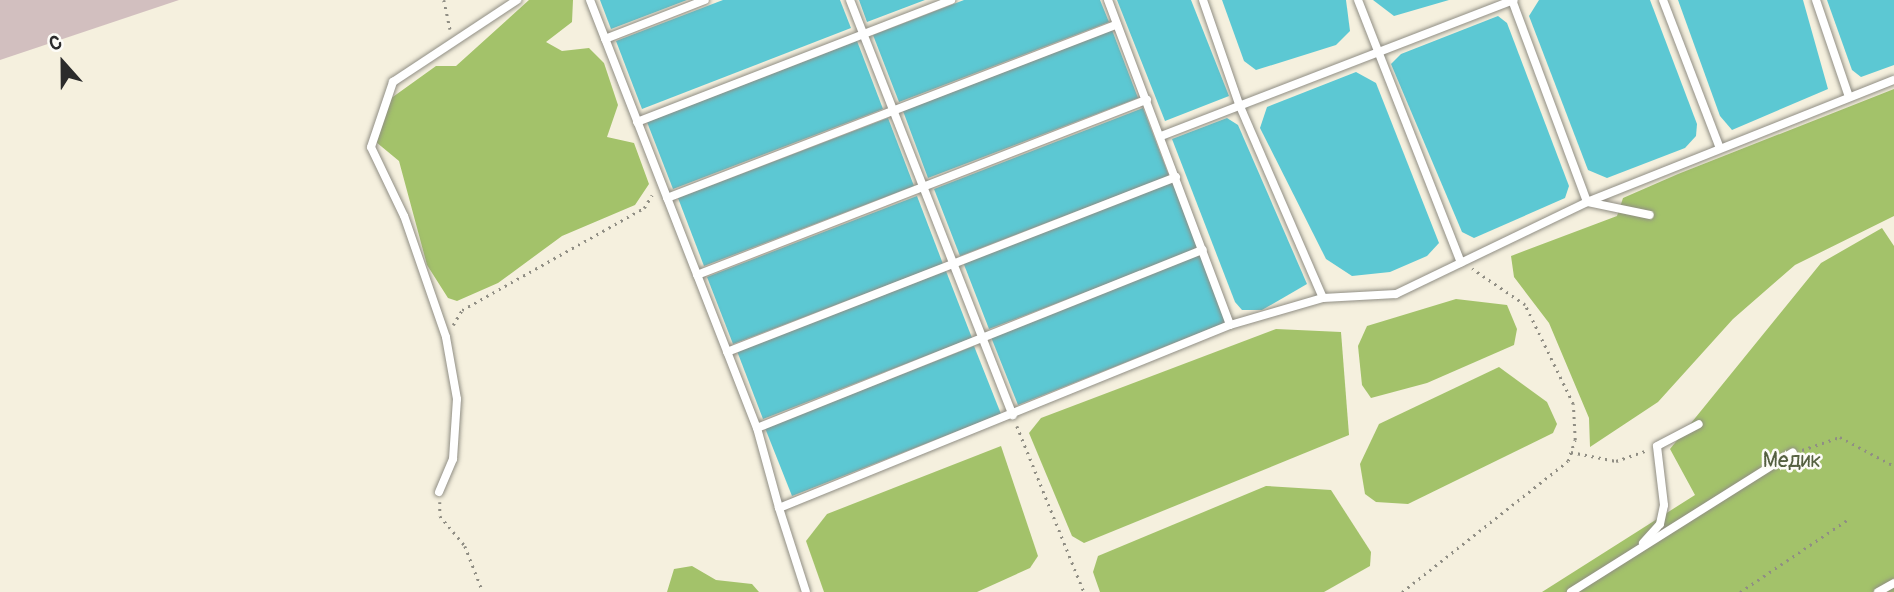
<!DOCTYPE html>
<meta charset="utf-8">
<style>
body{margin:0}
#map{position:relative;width:1894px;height:592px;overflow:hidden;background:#f5f0de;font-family:Pangolin,sans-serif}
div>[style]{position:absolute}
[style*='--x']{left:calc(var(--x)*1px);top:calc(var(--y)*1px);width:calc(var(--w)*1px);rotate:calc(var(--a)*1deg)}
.industrial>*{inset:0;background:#d2bfbf}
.green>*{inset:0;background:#a3c26a}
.water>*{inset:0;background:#5cc8d3}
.path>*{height:2.5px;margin-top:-1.25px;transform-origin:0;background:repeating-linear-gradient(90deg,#908e84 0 2px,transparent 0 7px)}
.roads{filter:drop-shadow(0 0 2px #908e84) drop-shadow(0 0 2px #908e84)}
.service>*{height:8px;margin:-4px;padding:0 4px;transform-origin:4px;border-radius:4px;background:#fff}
span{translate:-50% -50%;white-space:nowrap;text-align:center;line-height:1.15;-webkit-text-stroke:5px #fdfcf7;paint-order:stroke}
.park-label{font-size:21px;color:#556041}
.north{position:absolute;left:28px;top:28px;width:70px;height:70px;-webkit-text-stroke:5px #fdfcf7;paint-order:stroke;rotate:339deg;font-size:19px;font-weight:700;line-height:28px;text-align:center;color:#2b2b2b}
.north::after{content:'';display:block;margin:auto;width:24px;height:32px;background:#2b2b2b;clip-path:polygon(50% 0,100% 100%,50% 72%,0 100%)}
</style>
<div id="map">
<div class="industrial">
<div style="clip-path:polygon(0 0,179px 0,0 60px)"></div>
</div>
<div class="green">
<div style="clip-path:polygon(529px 0,573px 0,572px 22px,546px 42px,562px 51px,589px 48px,604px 63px,618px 105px,607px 137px,634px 143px,649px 184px,635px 205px,562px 236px,498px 283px,457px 301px,448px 298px,427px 265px,399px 161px,376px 142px,390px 99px,436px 66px,456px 66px)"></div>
<div style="clip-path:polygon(1894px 89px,1894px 216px,1795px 265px,1733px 319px,1658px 402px,1590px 447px,1589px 418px,1549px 323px,1514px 277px,1511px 256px,1617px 216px,1623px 198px,1678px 174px)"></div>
<div style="clip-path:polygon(1882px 228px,1894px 246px,1894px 592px,1542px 592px,1695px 495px,1670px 449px,1821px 263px)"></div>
<div style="clip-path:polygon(1456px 299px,1507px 305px,1517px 329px,1514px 345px,1427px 383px,1371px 398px,1362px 385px,1358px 346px,1367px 326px)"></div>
<div style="clip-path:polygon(1276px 329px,1341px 332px,1349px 435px,1084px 543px,1072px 536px,1029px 433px,1041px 418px)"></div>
<div style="clip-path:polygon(1499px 367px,1547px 402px,1557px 424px,1553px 433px,1408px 504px,1376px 502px,1365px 494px,1360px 464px,1379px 424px)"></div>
<div style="clip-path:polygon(1001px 446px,1038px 556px,1030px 568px,977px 592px,824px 592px,806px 541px,827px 514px)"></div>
<div style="clip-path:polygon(1266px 486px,1331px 490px,1371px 552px,1370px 566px,1324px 592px,1100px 592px,1093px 572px,1098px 556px)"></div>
<div style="clip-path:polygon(692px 566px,716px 580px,752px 584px,759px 592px,667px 592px,674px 569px)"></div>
</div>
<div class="water">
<div style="clip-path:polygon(600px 0,687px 0,611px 29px)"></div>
<div style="clip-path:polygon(723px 0,840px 0,851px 28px,642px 109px,616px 41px)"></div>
<div style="clip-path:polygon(859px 0,925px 0,867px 22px)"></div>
<div style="clip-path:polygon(964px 0,1100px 0,1109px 22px,899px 102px,873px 35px)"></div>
<div style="clip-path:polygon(1117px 0,1191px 0,1229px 96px,1165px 121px)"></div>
<div style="clip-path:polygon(1222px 0,1346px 0,1350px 31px,1336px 45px,1256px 70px,1244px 61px)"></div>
<div style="clip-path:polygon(1373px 0,1449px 0,1394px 16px)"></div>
<div style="clip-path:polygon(1539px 0,1650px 0,1697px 124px,1696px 136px,1685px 148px,1607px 178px,1588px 170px,1529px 16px)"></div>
<div style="clip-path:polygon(1678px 0,1803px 0,1828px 89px,1732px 130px,1720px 116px)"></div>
<div style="clip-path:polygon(1827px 0,1894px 0,1894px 65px,1861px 77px,1852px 70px)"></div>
<div style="clip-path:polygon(1498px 16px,1507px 23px,1569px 186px,1565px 198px,1474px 238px,1462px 232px,1391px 64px,1401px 54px)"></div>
<div style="clip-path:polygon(1112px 30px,1138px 98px,928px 178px,903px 111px)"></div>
<div style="clip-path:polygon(857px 41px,883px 109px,673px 189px,647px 122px)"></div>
<div style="clip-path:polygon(1356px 72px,1376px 83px,1439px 243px,1427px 256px,1390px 272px,1352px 276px,1326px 259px,1260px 128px,1267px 107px)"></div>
<div style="clip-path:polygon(1143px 108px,1169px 176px,960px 256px,934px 189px)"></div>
<div style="clip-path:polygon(888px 118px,914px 186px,704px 266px,678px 198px)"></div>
<div style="clip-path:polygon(1227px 118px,1238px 125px,1307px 284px,1262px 310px,1242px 310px,1235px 302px,1172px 139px)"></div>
<div style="clip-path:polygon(1172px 181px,1198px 249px,989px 329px,963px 262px)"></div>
<div style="clip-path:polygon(917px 196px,943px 264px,733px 344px,707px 277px)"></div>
<div style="clip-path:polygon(1200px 254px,1227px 322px,1018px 405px,991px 337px)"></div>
<div style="clip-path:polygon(946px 271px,972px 338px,763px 419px,737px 351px)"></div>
<div style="clip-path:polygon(974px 346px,1001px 414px,792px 496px,765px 428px)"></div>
</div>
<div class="path">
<div style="--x:444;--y:0;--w:30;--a:78"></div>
<div style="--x:453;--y:325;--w:17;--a:-59"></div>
<div style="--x:462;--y:310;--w:209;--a:-29.3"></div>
<div style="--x:644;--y:208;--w:15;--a:-58"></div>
<div style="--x:1017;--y:426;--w:179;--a:68"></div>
<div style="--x:1802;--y:450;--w:40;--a:-18.9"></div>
<div style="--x:1840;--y:437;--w:61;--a:28.2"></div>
<div style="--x:1571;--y:452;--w:46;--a:11.3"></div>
<div style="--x:1616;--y:461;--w:34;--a:-19"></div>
<div style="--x:440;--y:502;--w:14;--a:90"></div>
<div style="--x:440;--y:516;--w:39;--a:50"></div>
<div style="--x:465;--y:546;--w:49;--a:68.6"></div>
<div style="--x:1402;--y:592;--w:211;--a:-38.3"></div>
<div style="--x:1568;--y:461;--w:22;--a:-72"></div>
<div style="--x:1575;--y:440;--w:36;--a:-93"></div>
<div style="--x:1573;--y:404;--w:110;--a:-115.9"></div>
<div style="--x:1525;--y:305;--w:64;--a:-145.8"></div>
<div style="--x:1740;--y:592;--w:129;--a:-33.9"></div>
</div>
<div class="roads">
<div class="service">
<div style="--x:590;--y:0;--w:459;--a:68.7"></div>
<div style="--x:757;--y:428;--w:83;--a:74.6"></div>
<div style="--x:779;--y:508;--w:487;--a:-22.1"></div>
<div style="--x:1230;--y:325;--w:97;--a:-16.2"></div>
<div style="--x:1323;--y:298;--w:73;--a:-3.1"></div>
<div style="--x:1396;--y:294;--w:212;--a:-25.7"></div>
<div style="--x:1587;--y:202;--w:330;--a:-21.7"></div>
<div style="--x:850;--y:0;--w:446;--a:68.6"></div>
<div style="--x:1108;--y:0;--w:347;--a:69.4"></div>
<div style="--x:1203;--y:0;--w:110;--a:70.9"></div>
<div style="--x:1239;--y:104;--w:211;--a:66.6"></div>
<div style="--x:1358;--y:0;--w:282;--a:68.6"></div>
<div style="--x:1512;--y:0;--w:215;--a:69.6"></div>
<div style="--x:1587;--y:202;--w:64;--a:11.7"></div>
<div style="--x:1663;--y:0;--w:156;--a:69"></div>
<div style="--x:1816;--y:0;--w:102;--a:71.2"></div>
<div style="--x:605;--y:39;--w:107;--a:-21.3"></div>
<div style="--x:637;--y:122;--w:337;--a:-21.2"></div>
<div style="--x:1161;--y:136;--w:378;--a:-21.1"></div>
<div style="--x:667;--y:198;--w:482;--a:-21.1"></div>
<div style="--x:697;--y:275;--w:483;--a:-21.3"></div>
<div style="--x:727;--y:352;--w:482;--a:-21.3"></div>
<div style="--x:757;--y:428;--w:480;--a:-21.8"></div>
<div style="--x:439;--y:492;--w:36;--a:-67"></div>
<div style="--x:453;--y:459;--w:60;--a:-86.2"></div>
<div style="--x:457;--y:399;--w:63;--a:-100.1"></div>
<div style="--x:446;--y:337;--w:128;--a:-109.1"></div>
<div style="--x:404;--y:216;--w:76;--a:-115.6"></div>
<div style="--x:371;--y:147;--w:69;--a:-71.3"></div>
<div style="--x:393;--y:82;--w:149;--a:-33.5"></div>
<div style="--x:779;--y:508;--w:88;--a:72.2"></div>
<div style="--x:1643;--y:543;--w:25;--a:-48"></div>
<div style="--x:1660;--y:524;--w:19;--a:-78"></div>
<div style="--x:1664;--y:505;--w:59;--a:-96.8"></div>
<div style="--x:1657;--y:446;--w:47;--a:-27.6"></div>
<div style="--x:1571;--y:592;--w:262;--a:-32.2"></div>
<div style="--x:1878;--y:592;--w:18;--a:-29"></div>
</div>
</div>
<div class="park-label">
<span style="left:1792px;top:461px">Медик</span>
</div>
<div class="north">С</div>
</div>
